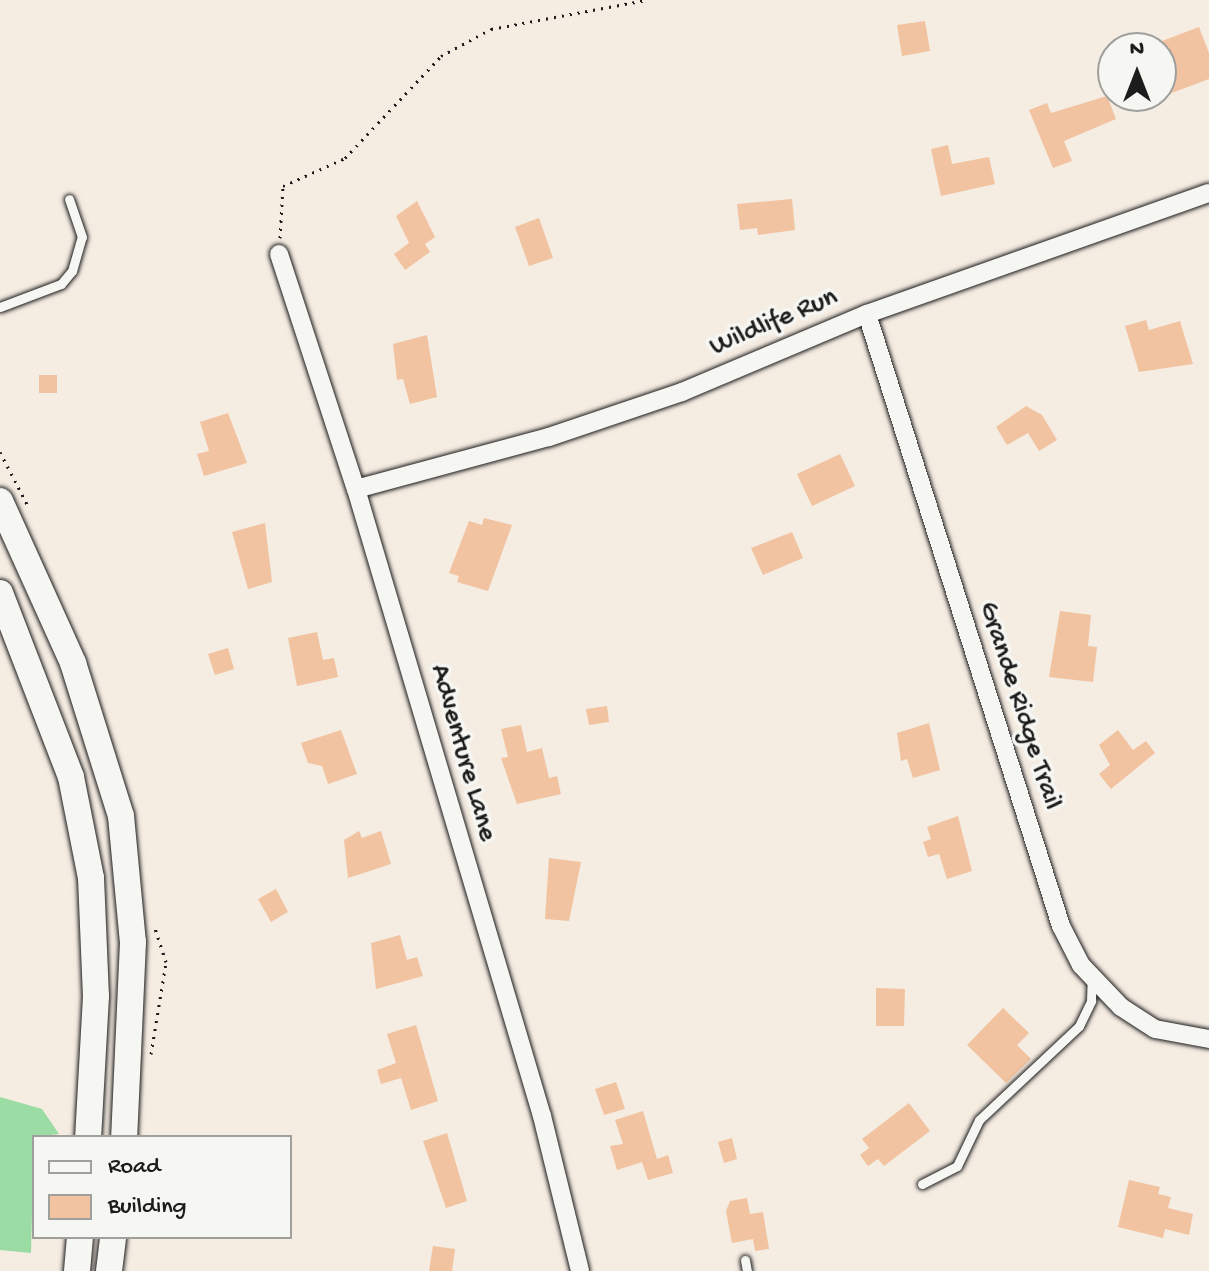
<!DOCTYPE html>
<style>
body{margin:0}
#map{position:relative;width:1209px;height:1271px;overflow:hidden;background:#f5ece2;font-family:"Gochi Hand",sans-serif}
div>[style]{position:absolute}
[style*='--x']{left:calc(var(--x)*1px);top:calc(var(--y)*1px);width:calc(var(--w)*1px);rotate:calc(var(--a)*1deg)}
.green>*{inset:0;background:#9bdba4}
.building>*{inset:0;background:#f1c3a0}
.path>*{height:3px;margin-top:-1.5px;transform-origin:0;background:repeating-linear-gradient(90deg,#1c1c1c 0 2px,transparent 0 8px)}
.roads{filter:drop-shadow(0 0 2px #1c1c1c) drop-shadow(0 0 2px #1c1c1c)}
.lane>*{height:9px;margin:-4.5px;padding:0 4.5px;transform-origin:4.5px;border-radius:4.5px;background:#f6f6f2}
.street>*{height:18px;margin:-9px;padding:0 9px;transform-origin:9px;border-radius:9px;background:#f6f6f2}
.secondary>*{height:26px;margin:-13px;padding:0 13px;transform-origin:13px;border-radius:13px;background:#f6f6f2}
span{translate:-50% -50%;white-space:nowrap;text-align:center;line-height:1.15;-webkit-text-stroke:7px #f6f6f2;paint-order:stroke}
.street-label{font-size:28px;color:#1c1c1c}
.legend{position:absolute;left:32px;top:1135px;width:260px;height:104px;box-sizing:border-box;background:#f6f6f2;border:2px solid #9f9f9c;margin:0;padding:10px 14px;list-style:none;font-size:24px;color:#1c1c1c}
.legend li{display:flex;align-items:center;gap:16px;height:40px}
.legend b{width:40px;border:2px solid #9f9f9c}
.north{position:absolute;left:1097px;top:32px;width:80px;height:80px;box-sizing:border-box;background:#f6f6f2;border:2px solid #9f9f9c;border-radius:50%;rotate:0deg;font-size:22px;font-weight:700;line-height:32px;text-align:center;color:#1c1c1c}
.north::after{content:'';display:block;margin:auto;width:28px;height:36px;background:#1c1c1c;clip-path:polygon(50% 0,100% 100%,50% 72%,0 100%)}
</style>
<div id="map">
<div class="green">
<div style="clip-path:polygon(0 1097px,42px 1109px,59px 1134px,34px 1137px,31px 1253px,0 1250px)"></div>
</div>
<div class="building">
<div style="clip-path:polygon(925px 21px,930px 51px,902px 56px,897px 25px)"></div>
<div style="clip-path:polygon(1199px 27px,1209px 53px,1209px 79px,1161px 97px,1161px 66px,1170px 63px,1162px 41px)"></div>
<div style="clip-path:polygon(1107px 96px,1116px 119px,1064px 141px,1072px 161px,1053px 168px,1029px 110px,1047px 103px,1051px 113px)"></div>
<div style="clip-path:polygon(948px 145px,952px 164px,989px 157px,995px 184px,941px 196px,931px 149px)"></div>
<div style="clip-path:polygon(792px 199px,795px 230px,758px 235px,757px 228px,740px 230px,737px 204px)"></div>
<div style="clip-path:polygon(417px 201px,435px 237px,425px 244px,430px 252px,405px 270px,394px 254px,409px 243px,396px 216px)"></div>
<div style="clip-path:polygon(539px 218px,553px 258px,529px 266px,515px 227px)"></div>
<div style="clip-path:polygon(1146px 320px,1149px 330px,1180px 321px,1193px 364px,1139px 372px,1125px 326px)"></div>
<div style="clip-path:polygon(427px 335px,437px 397px,410px 404px,403px 379px,397px 380px,393px 344px)"></div>
<div style="clip-path:polygon(39px 375px,57px 375px,57px 393px,39px 393px)"></div>
<div style="clip-path:polygon(1026px 406px,1042px 415px,1057px 440px,1039px 451px,1028px 433px,1007px 445px,996px 427px)"></div>
<div style="clip-path:polygon(228px 413px,247px 463px,204px 476px,197px 454px,209px 451px,200px 422px)"></div>
<div style="clip-path:polygon(840px 454px,855px 486px,812px 506px,797px 474px)"></div>
<div style="clip-path:polygon(484px 518px,512px 525px,488px 591px,457px 582px,459px 576px,449px 573px,469px 521px,482px 525px)"></div>
<div style="clip-path:polygon(265px 523px,272px 582px,248px 589px,232px 532px)"></div>
<div style="clip-path:polygon(792px 532px,803px 558px,763px 575px,751px 548px)"></div>
<div style="clip-path:polygon(1060px 611px,1091px 615px,1088px 646px,1097px 647px,1093px 682px,1049px 677px)"></div>
<div style="clip-path:polygon(317px 632px,323px 660px,334px 658px,338px 677px,297px 686px,288px 638px)"></div>
<div style="clip-path:polygon(228px 648px,234px 669px,215px 675px,208px 654px)"></div>
<div style="clip-path:polygon(607px 706px,609px 722px,589px 725px,586px 709px)"></div>
<div style="clip-path:polygon(929px 723px,940px 770px,913px 778px,907px 759px,901px 761px,897px 733px)"></div>
<div style="clip-path:polygon(521px 725px,527px 752px,542px 748px,549px 778px,557px 776px,561px 794px,517px 804px,501px 758px,508px 757px,501px 729px)"></div>
<div style="clip-path:polygon(341px 730px,357px 774px,328px 784px,322px 766px,308px 763px,301px 743px)"></div>
<div style="clip-path:polygon(1118px 730px,1133px 750px,1146px 741px,1155px 753px,1111px 789px,1099px 774px,1110px 765px,1099px 745px)"></div>
<div style="clip-path:polygon(958px 816px,972px 871px,947px 879px,939px 854px,928px 857px,923px 842px,931px 839px,927px 827px)"></div>
<div style="clip-path:polygon(359px 831px,362px 838px,381px 831px,391px 864px,348px 878px,344px 840px)"></div>
<div style="clip-path:polygon(549px 858px,581px 862px,569px 921px,545px 919px)"></div>
<div style="clip-path:polygon(276px 889px,288px 912px,271px 922px,258px 899px)"></div>
<div style="clip-path:polygon(400px 935px,407px 960px,417px 957px,423px 976px,376px 989px,371px 943px)"></div>
<div style="clip-path:polygon(876px 988px,905px 989px,904px 1026px,876px 1026px)"></div>
<div style="clip-path:polygon(1003px 1008px,1029px 1033px,1017px 1045px,1031px 1059px,1006px 1083px,967px 1045px)"></div>
<div style="clip-path:polygon(416px 1025px,438px 1101px,411px 1110px,401px 1078px,381px 1084px,377px 1070px,396px 1063px,387px 1034px)"></div>
<div style="clip-path:polygon(616px 1082px,625px 1109px,604px 1115px,595px 1089px)"></div>
<div style="clip-path:polygon(909px 1103px,930px 1131px,884px 1166px,878px 1159px,868px 1166px,860px 1155px,869px 1148px,862px 1139px)"></div>
<div style="clip-path:polygon(643px 1111px,657px 1159px,668px 1155px,673px 1173px,648px 1180px,642px 1162px,617px 1170px,610px 1146px,623px 1144px,615px 1120px)"></div>
<div style="clip-path:polygon(447px 1133px,467px 1201px,446px 1208px,423px 1141px)"></div>
<div style="clip-path:polygon(732px 1138px,737px 1159px,724px 1163px,718px 1142px)"></div>
<div style="clip-path:polygon(1129px 1180px,1160px 1187px,1158px 1194px,1171px 1197px,1168px 1208px,1193px 1214px,1189px 1235px,1165px 1229px,1163px 1238px,1118px 1227px)"></div>
<div style="clip-path:polygon(747px 1198px,750px 1214px,763px 1212px,769px 1249px,755px 1251px,753px 1239px,732px 1243px,726px 1211px,730px 1201px)"></div>
<div style="clip-path:polygon(433px 1246px,455px 1249px,452px 1271px,429px 1271px)"></div>
</div>
<div class="path">
<div style="--x:280;--y:238;--w:52;--a:-86.7"></div>
<div style="--x:283;--y:186;--w:68;--a:-24.3"></div>
<div style="--x:345;--y:158;--w:140;--a:-46.7"></div>
<div style="--x:441;--y:56;--w:57;--a:-28.4"></div>
<div style="--x:491;--y:29;--w:158;--a:-10.6"></div>
<div style="--x:0;--y:452;--w:61;--a:62.6"></div>
<div style="--x:151;--y:1054;--w:93;--a:-80.7"></div>
<div style="--x:166;--y:962;--w:36;--a:-108"></div>
</div>
<div class="roads">
<div class="lane">
<div style="--x:0;--y:307;--w:65;--a:-20.7"></div>
<div style="--x:61;--y:284;--w:17;--a:-50"></div>
<div style="--x:72;--y:271;--w:35;--a:-74"></div>
<div style="--x:82;--y:237;--w:40;--a:-108.9"></div>
<div style="--x:922;--y:1184;--w:39;--a:-27"></div>
<div style="--x:957;--y:1166;--w:51;--a:-64.4"></div>
<div style="--x:979;--y:1120;--w:137;--a:-43.2"></div>
<div style="--x:1079;--y:1026;--w:28;--a:-64"></div>
<div style="--x:1091;--y:1001;--w:23;--a:-88"></div>
<div style="--x:745;--y:1260;--w:11;--a:80"></div>
</div>
<div class="street">
<div style="--x:279;--y:254;--w:247;--a:71.9"></div>
<div style="--x:356;--y:489;--w:654;--a:73.48"></div>
<div style="--x:542;--y:1116;--w:160;--a:76.2"></div>
<div style="--x:867;--y:314;--w:642;--a:72.41"></div>
<div style="--x:1061;--y:926;--w:44;--a:62.9"></div>
<div style="--x:1081;--y:965;--w:58;--a:46.4"></div>
<div style="--x:1121;--y:1007;--w:40;--a:32.9"></div>
<div style="--x:1155;--y:1029;--w:55;--a:10.5"></div>
<div style="--x:356;--y:489;--w:200;--a:-15.1"></div>
<div style="--x:549;--y:437;--w:140;--a:-18.7"></div>
<div style="--x:682;--y:392;--w:201;--a:-22.9"></div>
<div style="--x:867;--y:314;--w:363;--a:-19.5"></div>
</div>
<div class="secondary">
<div style="--x:0;--y:501;--w:178;--a:65.7"></div>
<div style="--x:73;--y:663;--w:160;--a:72.6"></div>
<div style="--x:121;--y:816;--w:127;--a:84.6"></div>
<div style="--x:133;--y:942;--w:195;--a:92.6"></div>
<div style="--x:0;--y:593;--w:197;--a:68.9"></div>
<div style="--x:71;--y:777;--w:103;--a:78.8"></div>
<div style="--x:91;--y:878;--w:118;--a:87.6"></div>
<div style="--x:96;--y:996;--w:141;--a:93.2"></div>
<div style="--x:77;--y:1271;--w:34;--a:-85"></div>
<div style="--x:109;--y:1271;--w:34;--a:-83"></div>
</div>
</div>
<div class="street-label">
<span style="left:774px;top:323px;rotate:-23deg">Wildlife Run</span>
<span style="left:1019px;top:706px;rotate:72deg">Grande Ridge Trail</span>
<span style="left:462px;top:753px;rotate:74deg">Adventure Lane</span>
</div>
<ul class="legend">
<li><b style="height:10px;background:#f6f6f2"></b>Road</li>
<li><b style="height:22px;background:#f1c3a0"></b>Building</li>
</ul>
<div class="north">N</div>
</div>
